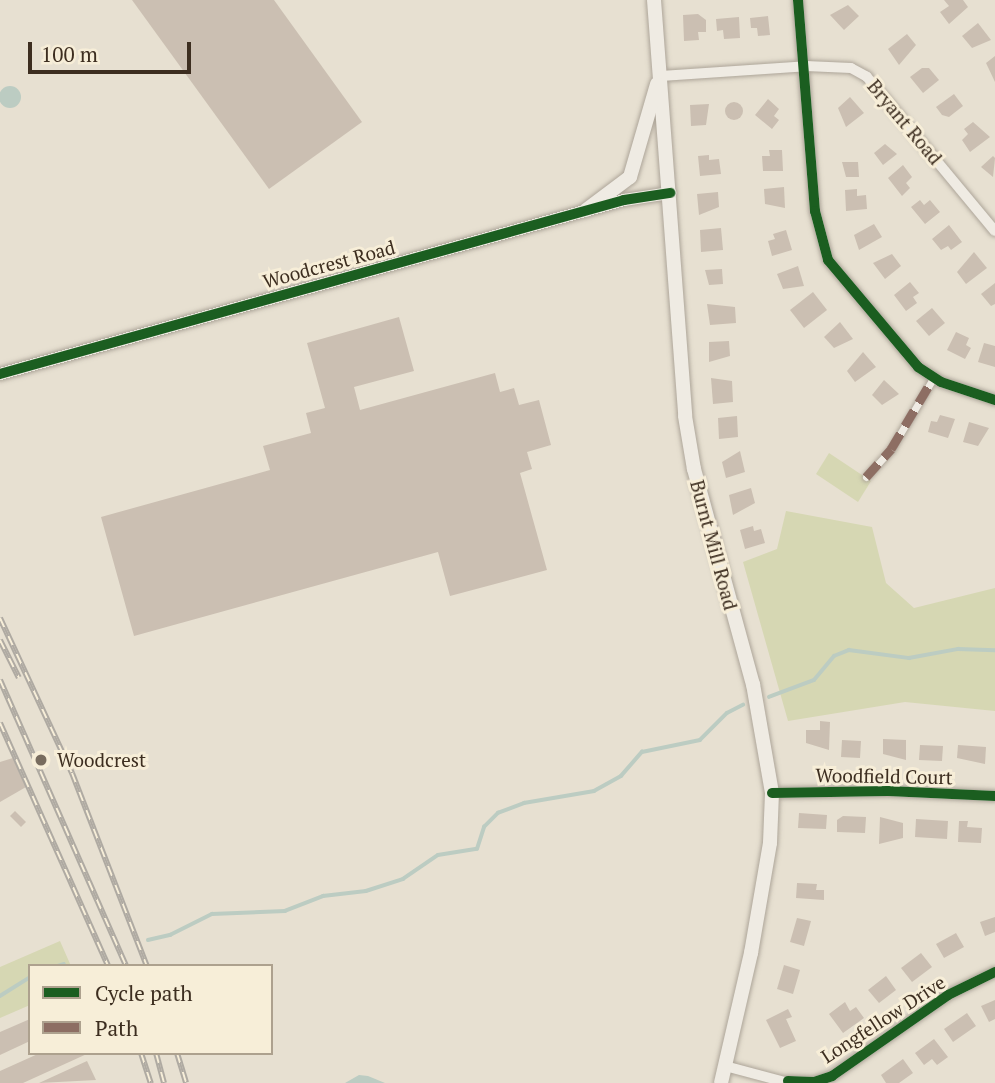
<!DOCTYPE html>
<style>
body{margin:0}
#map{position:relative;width:995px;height:1083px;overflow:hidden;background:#e7e0d1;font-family:"PT Serif",serif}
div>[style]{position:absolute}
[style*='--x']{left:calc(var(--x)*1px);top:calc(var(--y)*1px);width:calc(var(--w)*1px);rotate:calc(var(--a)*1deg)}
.green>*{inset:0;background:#d6d7b3}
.water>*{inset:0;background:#bcccc2}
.round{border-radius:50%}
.stream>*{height:3.5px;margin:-1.75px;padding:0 1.75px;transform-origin:1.75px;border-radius:1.75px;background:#bcccc2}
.building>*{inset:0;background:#cbbfb2}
.roads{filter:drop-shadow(0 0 2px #ada599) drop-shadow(0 0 2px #ada599)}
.pedestrian>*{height:7px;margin:-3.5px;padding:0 3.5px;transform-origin:3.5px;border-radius:3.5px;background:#efebe3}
.minor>*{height:10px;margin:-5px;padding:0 5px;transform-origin:5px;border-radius:5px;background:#efebe3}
.tertiary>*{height:12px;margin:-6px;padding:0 6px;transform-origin:6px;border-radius:6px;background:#efebe3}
.secondary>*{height:14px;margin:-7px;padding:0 7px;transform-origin:7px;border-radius:7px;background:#efebe3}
.rail>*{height:6px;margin-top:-3px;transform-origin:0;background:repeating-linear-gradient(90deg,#f7eed8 0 10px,#afaaa2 0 20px);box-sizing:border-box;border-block:2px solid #afaaa2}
.quiet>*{height:9px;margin-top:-4.5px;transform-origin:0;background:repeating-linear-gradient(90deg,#8d6e63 0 18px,transparent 0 27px)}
.cycleway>*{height:10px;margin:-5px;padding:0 5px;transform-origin:5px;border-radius:5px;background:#1b5e20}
.dots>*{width:19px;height:19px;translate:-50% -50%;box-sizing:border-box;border:4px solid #f7eed8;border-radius:50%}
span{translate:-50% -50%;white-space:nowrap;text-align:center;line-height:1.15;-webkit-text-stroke:6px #f7eed8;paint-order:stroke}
.street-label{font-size:19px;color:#3d2e20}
.poi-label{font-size:19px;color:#3d2e20}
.left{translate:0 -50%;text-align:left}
.legend{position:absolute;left:28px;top:964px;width:245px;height:91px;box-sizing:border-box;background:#f7eed8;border:2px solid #ada18e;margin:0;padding:9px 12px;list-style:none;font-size:21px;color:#3d2e20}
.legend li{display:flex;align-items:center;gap:14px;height:35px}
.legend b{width:35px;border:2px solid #ada18e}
.scale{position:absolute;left:28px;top:42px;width:163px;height:32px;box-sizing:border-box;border:4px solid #3d2e20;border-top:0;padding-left:9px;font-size:21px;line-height:24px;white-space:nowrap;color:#3d2e20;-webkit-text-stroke:5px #f7eed8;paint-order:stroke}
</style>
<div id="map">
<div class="green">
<div style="clip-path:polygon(829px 453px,871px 481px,858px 502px,816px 474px)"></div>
<div style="clip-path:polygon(786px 511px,872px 527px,886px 583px,914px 608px,995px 588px,995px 711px,905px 702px,788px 721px,743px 562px,777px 549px)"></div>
<div style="clip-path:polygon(60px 941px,71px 966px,30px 966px,30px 1005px,0 1018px,0 967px)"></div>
</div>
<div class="water">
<div class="round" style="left:-1px;top:86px;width:22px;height:22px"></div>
<div style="clip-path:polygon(359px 1075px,368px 1076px,385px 1083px,345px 1083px)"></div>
</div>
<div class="stream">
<div style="--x:769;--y:697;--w:48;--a:-20.7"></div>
<div style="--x:814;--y:680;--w:31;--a:-50"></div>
<div style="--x:834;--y:656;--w:16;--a:-22"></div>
<div style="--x:849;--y:650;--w:61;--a:7.6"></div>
<div style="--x:909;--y:658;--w:50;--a:-10.4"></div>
<div style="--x:958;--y:649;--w:37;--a:2"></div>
<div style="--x:148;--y:940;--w:23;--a:-13"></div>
<div style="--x:170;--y:935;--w:47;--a:-26.6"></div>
<div style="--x:212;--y:914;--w:73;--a:-2.4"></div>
<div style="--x:285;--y:911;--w:41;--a:-21.5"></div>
<div style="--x:323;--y:896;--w:43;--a:-6.6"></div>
<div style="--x:366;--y:891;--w:39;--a:-18"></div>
<div style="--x:403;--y:879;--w:42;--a:-34.4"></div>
<div style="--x:438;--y:855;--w:39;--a:-9"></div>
<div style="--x:477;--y:849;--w:23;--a:-72"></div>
<div style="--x:484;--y:827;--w:20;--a:-45"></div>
<div style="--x:498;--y:813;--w:28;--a:-21"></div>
<div style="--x:524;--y:803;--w:71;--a:-9.7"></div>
<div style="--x:594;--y:791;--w:31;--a:-29"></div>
<div style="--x:621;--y:776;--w:32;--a:-49"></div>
<div style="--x:642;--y:752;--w:59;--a:-11.7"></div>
<div style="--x:700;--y:740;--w:38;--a:-45"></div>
<div style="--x:727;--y:713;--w:18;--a:-27"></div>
<div style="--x:58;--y:966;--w:6;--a:-18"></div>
<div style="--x:0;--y:996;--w:36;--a:-32"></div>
</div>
<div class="building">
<div style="clip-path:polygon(132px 0,274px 0,362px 122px,269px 189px)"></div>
<div style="clip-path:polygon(944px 0,963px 0,968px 7px,949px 24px,940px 12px,949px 6px)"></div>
<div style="clip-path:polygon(848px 5px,859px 16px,844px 30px,830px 15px)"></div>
<div style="clip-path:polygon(698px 14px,706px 20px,706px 32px,698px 32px,699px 40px,684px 41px,683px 15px)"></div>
<div style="clip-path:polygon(768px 16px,770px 35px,758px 36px,757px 28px,751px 28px,750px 18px)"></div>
<div style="clip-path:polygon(739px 17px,740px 38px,724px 39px,723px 30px,717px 31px,716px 19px)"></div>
<div style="clip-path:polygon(978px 23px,991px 40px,972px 48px,962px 36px)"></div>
<div style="clip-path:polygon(907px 34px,916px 45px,899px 65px,888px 49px)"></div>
<div style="clip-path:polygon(995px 56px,995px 82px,986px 63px)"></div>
<div style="clip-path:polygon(922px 68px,929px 68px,939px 80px,923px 93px,910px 77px)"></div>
<div style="clip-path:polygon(954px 94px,963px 106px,949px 117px,942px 115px,936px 107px)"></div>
<div style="clip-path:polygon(850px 97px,864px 113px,846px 127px,838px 108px)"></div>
<div style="clip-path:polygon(768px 99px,779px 109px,774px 116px,779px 120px,772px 129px,755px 115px)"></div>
<div class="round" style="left:725px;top:102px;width:18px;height:18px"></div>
<div style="clip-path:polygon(709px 104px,706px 125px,691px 126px,690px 105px)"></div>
<div style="clip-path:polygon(973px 122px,990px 137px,970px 152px,962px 140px,968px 134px,964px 129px)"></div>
<div style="clip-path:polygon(885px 144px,897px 154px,883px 165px,874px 153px)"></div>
<div style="clip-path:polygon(769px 150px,782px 150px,783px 171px,763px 171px,762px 156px,770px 156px)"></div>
<div style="clip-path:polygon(709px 155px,709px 160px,719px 159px,721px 174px,700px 176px,698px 156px)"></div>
<div style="clip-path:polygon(993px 156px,995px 158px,993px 177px,981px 167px)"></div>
<div style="clip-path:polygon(842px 162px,858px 162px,859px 177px,846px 177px)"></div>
<div style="clip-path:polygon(903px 165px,912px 177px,906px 183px,910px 188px,902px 196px,888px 178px)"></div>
<div style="clip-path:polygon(784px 187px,785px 208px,765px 204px,764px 189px)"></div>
<div style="clip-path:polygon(857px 189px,857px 196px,866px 195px,867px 209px,846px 211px,845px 190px)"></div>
<div style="clip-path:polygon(718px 192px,719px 207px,699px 215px,697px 194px)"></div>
<div style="clip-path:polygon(920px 200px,924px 205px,930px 200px,940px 212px,925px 224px,911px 207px)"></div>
<div style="clip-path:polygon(874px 224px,882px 237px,859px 250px,854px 235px)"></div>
<div style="clip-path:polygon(949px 225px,962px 242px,951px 250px,948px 246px,941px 250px,932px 239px)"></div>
<div style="clip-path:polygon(721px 228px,723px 250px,701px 252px,700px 230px)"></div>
<div style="clip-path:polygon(786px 230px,792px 250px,772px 256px,768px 241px,775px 239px,773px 234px)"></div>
<div style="clip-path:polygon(974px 252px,987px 268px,966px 284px,957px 272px)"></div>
<div style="clip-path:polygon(892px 254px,901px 266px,885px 279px,873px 263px)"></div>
<div style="clip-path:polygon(798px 266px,804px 286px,783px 289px,777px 274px)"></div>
<div style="clip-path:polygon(722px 269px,723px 284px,709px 285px,705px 270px)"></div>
<div style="clip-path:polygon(910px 282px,919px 293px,913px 297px,917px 303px,906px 311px,894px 295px)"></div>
<div style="clip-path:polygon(995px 283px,995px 304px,991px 306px,981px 294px)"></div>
<div style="clip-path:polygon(813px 292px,827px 310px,804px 328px,790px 310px)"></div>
<div style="clip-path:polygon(707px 304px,735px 307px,736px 323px,710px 325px)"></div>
<div style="clip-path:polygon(932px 308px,945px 323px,929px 336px,916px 321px)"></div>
<div style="clip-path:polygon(399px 317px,414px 371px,354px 387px,360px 410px,495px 373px,500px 392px,514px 388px,519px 405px,539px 400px,551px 445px,527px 452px,532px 469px,520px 473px,547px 570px,450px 596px,438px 552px,134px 636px,101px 517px,270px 470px,263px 446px,311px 433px,306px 413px,325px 408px,307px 343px)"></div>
<div style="clip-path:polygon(840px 322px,853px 339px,834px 348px,824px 337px)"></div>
<div style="clip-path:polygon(956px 332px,969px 338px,966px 345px,971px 348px,965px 359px,947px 350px)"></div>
<div style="clip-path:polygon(729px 341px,730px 356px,709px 362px,709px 342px)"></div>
<div style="clip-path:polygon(984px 343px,995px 346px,995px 367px,978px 362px)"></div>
<div style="clip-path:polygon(863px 352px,876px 367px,855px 382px,847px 371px)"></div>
<div style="clip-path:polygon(711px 378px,732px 381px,733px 402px,713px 404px)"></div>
<div style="clip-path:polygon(884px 380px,899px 394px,882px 405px,872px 395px)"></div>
<div style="clip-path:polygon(940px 415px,955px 419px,948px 438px,928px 432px,931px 421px,937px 422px)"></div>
<div style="clip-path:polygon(737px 416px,738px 437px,719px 439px,718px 418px)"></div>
<div style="clip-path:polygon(969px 422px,989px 428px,978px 446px,963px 442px)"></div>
<div style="clip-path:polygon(740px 451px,745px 472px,726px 478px,722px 462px)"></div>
<div style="clip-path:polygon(751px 488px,755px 503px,733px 515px,729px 495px)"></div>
<div style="clip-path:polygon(753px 526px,754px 531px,761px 529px,765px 543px,745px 549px,740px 530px)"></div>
<div style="clip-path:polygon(820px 721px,830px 722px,829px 750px,806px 743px,806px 730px,820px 730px)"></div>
<div style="clip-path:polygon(883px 739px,906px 740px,906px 760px,883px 754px)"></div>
<div style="clip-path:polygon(842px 740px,861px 741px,860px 758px,841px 757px)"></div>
<div style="clip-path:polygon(920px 745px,943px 746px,942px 761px,919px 760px)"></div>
<div style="clip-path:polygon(958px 745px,986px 747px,985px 764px,957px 758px)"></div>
<div style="clip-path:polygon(13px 758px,26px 787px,0 802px,0 762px)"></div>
<div style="clip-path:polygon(15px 811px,26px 822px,21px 827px,10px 816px)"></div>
<div style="clip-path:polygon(799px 813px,827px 815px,826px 829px,798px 828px)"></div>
<div style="clip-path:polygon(843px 816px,866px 817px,865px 833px,837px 832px,837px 820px)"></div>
<div style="clip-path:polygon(880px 817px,903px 823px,903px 838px,879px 844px)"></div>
<div style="clip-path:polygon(916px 819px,948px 821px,947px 839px,915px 837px)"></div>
<div style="clip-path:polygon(959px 821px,968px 821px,967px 827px,982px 828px,981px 843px,958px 842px)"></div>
<div style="clip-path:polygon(797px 883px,817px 884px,816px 890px,824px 890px,824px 900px,796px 898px)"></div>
<div style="clip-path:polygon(995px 917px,995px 932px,985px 936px,980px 922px)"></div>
<div style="clip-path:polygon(797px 918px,811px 921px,804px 946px,790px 942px)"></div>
<div style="clip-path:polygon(956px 933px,964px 947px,944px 958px,936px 944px)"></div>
<div style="clip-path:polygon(921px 953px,932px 967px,912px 982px,901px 968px)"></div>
<div style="clip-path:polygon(784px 965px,800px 970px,793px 994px,777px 989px)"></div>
<div style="clip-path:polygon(886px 976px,896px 990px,879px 1003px,868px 990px)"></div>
<div style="clip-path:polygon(995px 1000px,995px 1019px,989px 1022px,981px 1006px)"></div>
<div style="clip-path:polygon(845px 1002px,850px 1011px,856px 1007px,864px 1018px,843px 1033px,829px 1014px)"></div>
<div style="clip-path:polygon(788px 1009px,792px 1017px,786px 1019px,796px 1041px,780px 1048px,766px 1020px)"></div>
<div style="clip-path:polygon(967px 1013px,976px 1026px,953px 1042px,944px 1029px)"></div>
<div style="clip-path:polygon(30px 1019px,30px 1041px,0 1055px,0 1032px)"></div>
<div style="clip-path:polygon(934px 1039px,948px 1057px,937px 1065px,932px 1059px,924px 1065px,915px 1053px)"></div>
<div style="clip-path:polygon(40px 1053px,89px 1053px,23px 1083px,0 1083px,0 1071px)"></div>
<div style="clip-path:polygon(903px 1059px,913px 1073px,899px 1083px,886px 1083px,881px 1075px)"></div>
<div style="clip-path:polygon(87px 1061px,96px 1080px,39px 1083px)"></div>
</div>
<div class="roads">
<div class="pedestrian">
<div style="--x:866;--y:477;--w:38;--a:-48"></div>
<div style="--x:891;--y:449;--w:84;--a:-59.2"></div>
</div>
<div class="minor">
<div style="--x:798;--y:0;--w:212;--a:85.4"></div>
<div style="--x:815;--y:211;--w:51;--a:75.1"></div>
<div style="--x:828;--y:260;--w:140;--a:49.9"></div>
<div style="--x:918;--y:367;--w:27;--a:33"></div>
<div style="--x:941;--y:382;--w:57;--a:18.4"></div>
<div style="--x:661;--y:76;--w:145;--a:-3.9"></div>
<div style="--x:806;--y:66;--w:45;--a:2.5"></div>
<div style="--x:851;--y:68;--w:18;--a:29"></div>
<div style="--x:867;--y:77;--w:200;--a:50.3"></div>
<div style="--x:772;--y:793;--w:116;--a:-1"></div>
<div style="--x:888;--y:791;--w:107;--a:2.7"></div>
<div style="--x:725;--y:1066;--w:66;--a:14.9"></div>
<div style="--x:788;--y:1081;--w:26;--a:2"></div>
<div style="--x:814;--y:1082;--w:19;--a:-18"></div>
<div style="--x:832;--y:1076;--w:141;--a:-34.9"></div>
<div style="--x:948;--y:995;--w:52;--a:-26.1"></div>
</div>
<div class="tertiary">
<div style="--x:0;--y:374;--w:648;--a:-15.58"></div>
<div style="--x:624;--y:200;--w:47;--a:-8.7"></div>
</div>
<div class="secondary">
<div style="--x:654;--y:0;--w:417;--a:85.7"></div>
<div style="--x:685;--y:416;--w:54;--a:80.4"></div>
<div style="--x:694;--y:469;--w:223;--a:74.7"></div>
<div style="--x:753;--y:684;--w:111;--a:80.1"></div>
<div style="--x:772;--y:793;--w:50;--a:92.3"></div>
<div style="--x:770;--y:843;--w:112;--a:99.8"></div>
<div style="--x:751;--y:953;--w:133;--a:103"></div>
<div style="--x:586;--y:210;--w:55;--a:-36.9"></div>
<div style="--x:630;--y:177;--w:97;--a:-73.8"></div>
</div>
</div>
<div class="rail">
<div style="--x:0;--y:618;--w:171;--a:65.1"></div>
<div style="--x:72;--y:773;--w:207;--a:68.8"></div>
<div style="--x:0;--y:640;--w:42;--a:63.4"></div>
<div style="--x:0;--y:680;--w:313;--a:66.2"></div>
<div style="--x:0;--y:723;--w:266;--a:66"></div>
<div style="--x:141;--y:1053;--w:32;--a:72"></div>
<div style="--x:156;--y:1053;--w:31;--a:75"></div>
<div style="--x:177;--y:1053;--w:31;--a:73"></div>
</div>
<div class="quiet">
<div style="--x:866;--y:477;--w:38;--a:-48"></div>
<div style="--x:891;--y:449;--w:84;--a:-59.2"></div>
</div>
<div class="cycleway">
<div style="--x:798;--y:0;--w:212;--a:85.4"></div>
<div style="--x:815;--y:211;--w:51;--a:75.1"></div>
<div style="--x:828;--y:260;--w:140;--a:49.9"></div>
<div style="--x:918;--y:367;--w:27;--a:33"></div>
<div style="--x:941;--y:382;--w:57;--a:18.4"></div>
<div style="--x:0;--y:374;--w:648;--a:-15.58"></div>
<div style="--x:624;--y:200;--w:47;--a:-8.7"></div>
<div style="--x:772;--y:793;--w:116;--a:-1"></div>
<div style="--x:888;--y:791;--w:107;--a:2.7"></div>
<div style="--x:788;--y:1081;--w:26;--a:2"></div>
<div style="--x:814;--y:1082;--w:19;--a:-18"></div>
<div style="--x:832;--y:1076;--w:141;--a:-34.9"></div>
<div style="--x:948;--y:995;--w:52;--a:-26.1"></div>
</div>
<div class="dots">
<div style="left:41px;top:760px;background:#786c5e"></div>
</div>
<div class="street-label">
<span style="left:905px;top:122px;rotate:50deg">Bryant Road</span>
<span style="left:329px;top:264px;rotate:-15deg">Woodcrest Road</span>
<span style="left:714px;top:545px;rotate:75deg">Burnt Mill Road</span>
<span style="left:884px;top:776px;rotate:1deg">Woodfield Court</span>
<span style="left:883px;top:1019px;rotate:-33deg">Longfellow Drive</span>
</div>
<div class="poi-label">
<span class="left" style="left:57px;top:760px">Woodcrest</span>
</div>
<ul class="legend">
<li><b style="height:9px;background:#1b5e20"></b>Cycle path</li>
<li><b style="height:9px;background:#8d6e63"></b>Path</li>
</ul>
<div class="scale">100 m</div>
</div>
